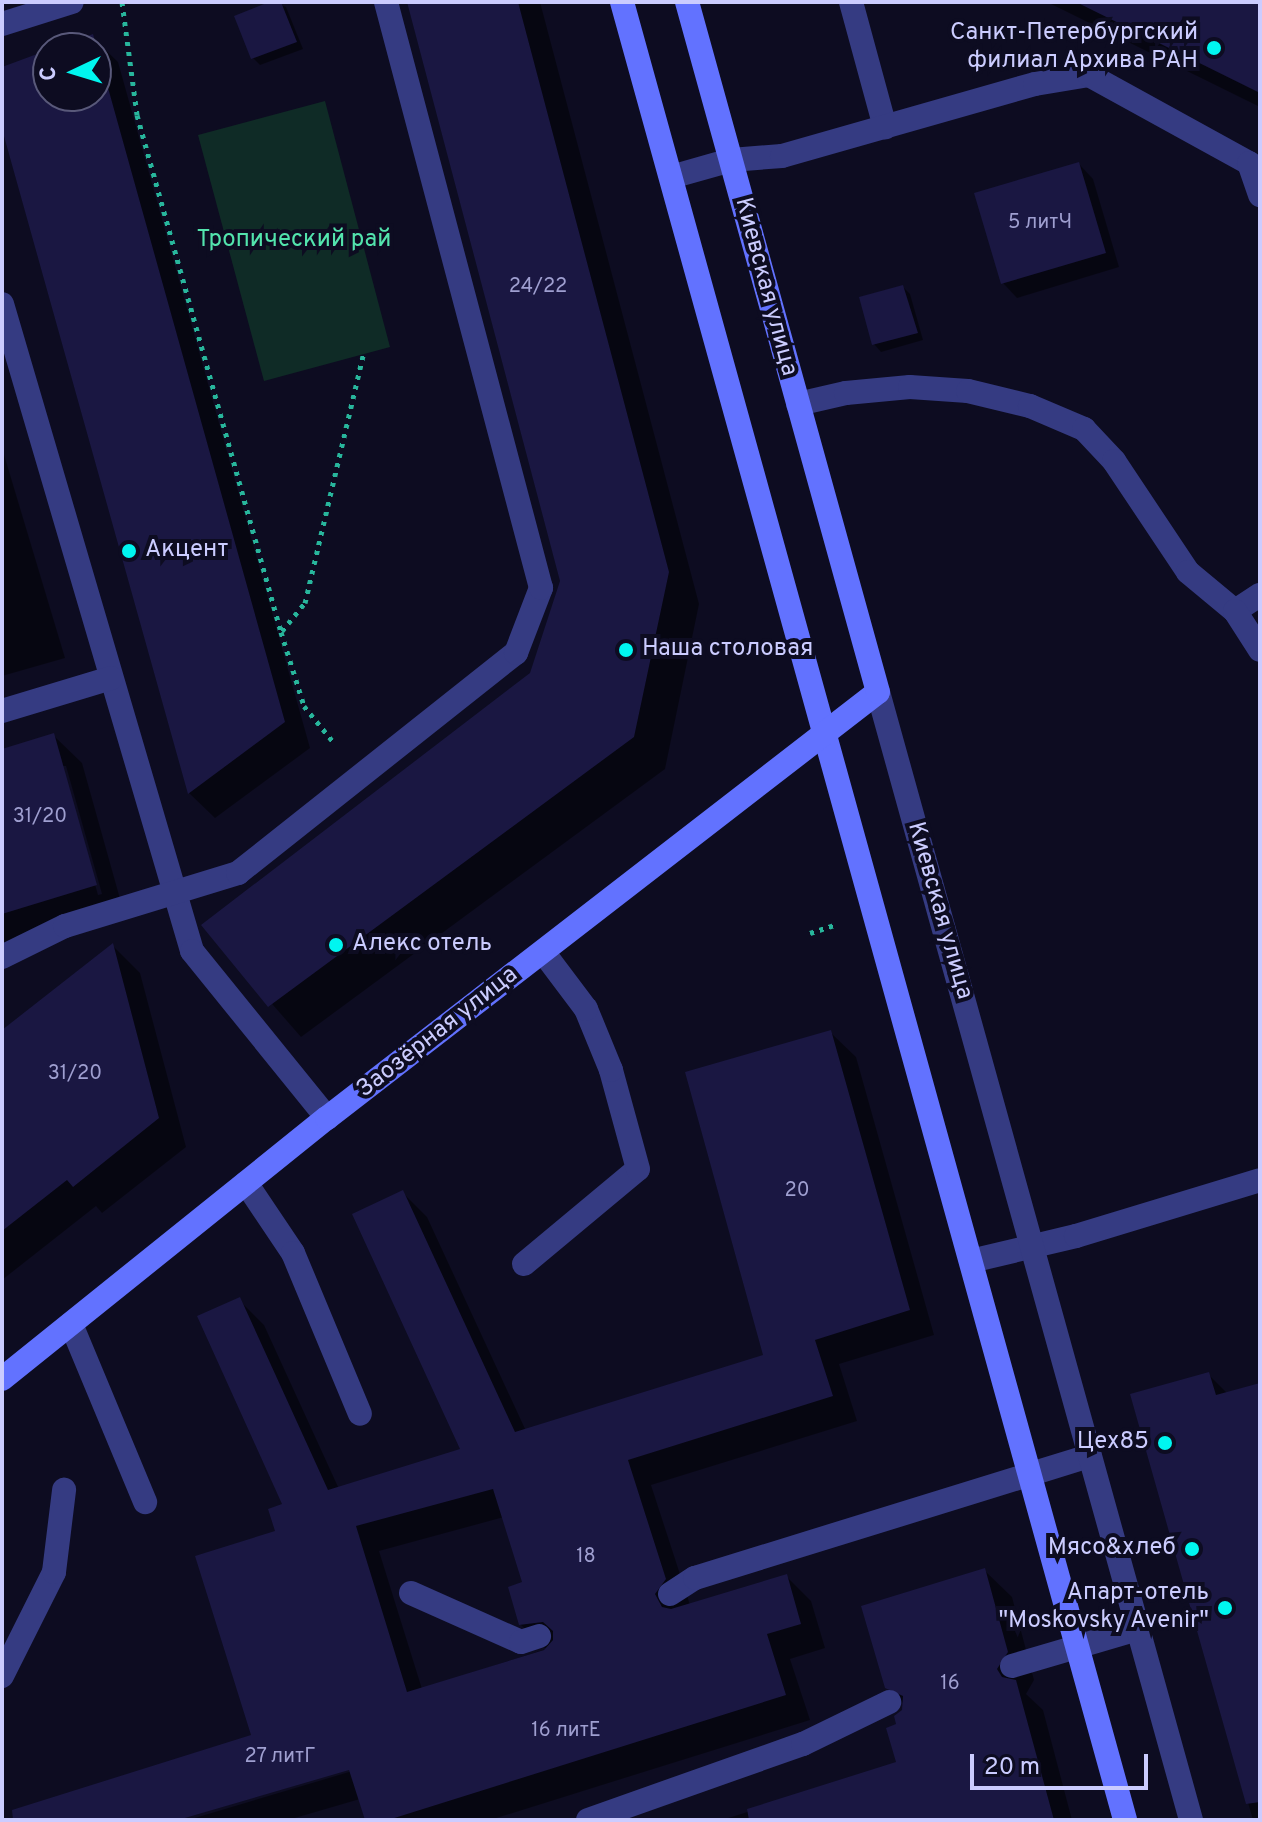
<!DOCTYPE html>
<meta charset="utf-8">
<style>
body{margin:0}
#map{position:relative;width:1262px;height:1822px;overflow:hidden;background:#0d0c21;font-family:Overpass,sans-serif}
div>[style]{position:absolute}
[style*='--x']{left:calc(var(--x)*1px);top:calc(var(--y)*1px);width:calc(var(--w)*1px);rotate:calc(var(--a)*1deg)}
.green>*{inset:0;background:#0f2b26}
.shadow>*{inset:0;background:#0007}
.building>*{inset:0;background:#1a1742}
.path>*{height:5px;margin-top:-2.5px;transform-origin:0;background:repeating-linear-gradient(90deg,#28b69c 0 4px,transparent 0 10px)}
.lane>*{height:24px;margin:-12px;padding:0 12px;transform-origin:12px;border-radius:12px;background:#353b82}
.street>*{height:24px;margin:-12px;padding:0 12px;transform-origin:12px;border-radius:12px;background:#353b82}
.secondary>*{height:24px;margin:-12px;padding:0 12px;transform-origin:12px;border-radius:12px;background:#6272ff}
.dots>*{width:22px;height:22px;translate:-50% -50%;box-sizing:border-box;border:4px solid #0d0c21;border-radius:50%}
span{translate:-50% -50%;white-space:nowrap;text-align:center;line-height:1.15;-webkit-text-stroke:8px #0d0c21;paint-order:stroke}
.number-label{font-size:20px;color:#9f9fd0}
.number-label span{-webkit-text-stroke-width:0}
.poi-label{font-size:24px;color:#cbccff}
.right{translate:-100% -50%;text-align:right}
.left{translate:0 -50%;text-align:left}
.park-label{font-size:24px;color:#53e4ad}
.street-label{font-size:24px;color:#cbccff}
.frame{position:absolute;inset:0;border:4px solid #cbccff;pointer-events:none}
.north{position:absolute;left:32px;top:32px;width:80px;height:80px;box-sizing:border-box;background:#0d0c21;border:2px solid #59597a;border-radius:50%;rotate:266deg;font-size:22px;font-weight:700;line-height:32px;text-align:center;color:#cbccff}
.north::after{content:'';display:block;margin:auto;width:28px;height:36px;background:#00f6f0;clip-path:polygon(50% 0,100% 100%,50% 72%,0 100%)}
.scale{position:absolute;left:970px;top:1754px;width:178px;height:36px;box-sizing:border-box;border:4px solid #cbccff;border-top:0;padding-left:10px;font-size:24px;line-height:28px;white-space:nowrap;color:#cbccff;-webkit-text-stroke:6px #0d0c21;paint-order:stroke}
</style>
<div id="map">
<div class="green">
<div style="clip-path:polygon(325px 101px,390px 347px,264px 381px,198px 135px)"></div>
</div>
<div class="shadow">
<div style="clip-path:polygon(274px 2px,286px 7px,303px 49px,260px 65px,253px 58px)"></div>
<div style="clip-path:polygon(409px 2px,540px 2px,699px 604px,665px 769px,301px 1037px,204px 926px,531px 674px,562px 581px)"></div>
<div style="clip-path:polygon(1047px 2px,1260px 2px,1260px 107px)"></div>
<div style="clip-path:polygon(92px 37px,118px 62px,310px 748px,215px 818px,189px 793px,2px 121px,2px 69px,48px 52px,48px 96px,96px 96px,96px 48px,60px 48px)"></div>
<div style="clip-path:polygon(1079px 164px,1093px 179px,1119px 267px,1017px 298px,1003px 283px)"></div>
<div style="clip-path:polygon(903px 287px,910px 294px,923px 340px,881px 352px,874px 344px,862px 299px)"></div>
<div style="clip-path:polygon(2px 448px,65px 658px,2px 676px)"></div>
<div style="clip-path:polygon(evenodd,54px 736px,82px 763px,124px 913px,2px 949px,2px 751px,54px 736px,62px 766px,66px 766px,102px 894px,98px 895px,62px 766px)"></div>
<div style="clip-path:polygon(113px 946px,140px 973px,186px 1147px,102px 1213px,96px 1206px,2px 1280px,2px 1032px)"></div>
<div style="clip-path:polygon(evenodd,831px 1033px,856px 1057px,934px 1335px,839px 1364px,857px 1421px,651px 1485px,690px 1605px,786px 1576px,811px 1601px,825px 1648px,790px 1659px,810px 1720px,490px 1820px,367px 1820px,360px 1799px,288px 1820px,188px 1820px,359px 1769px,358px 1766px,174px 1820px,101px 1820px,253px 1737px,285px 1505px,239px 1300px,264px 1325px,339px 1489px,463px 1450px,403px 1193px,427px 1217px,526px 1431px,766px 1357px,831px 1033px,504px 1517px,525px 1584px,520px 1624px,546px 1649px,422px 1689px,379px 1551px,504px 1517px)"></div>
<div style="clip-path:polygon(1208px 1374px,1228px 1394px,1260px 1385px,1260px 1820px,1253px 1820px,1132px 1396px)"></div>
<div style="clip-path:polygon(984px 1570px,1012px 1597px,1034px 1680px,1026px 1694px,1043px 1710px,1072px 1820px,722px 1820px,899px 1764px,904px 1704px,887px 1687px)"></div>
</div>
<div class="building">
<div style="clip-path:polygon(269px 2px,281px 2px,297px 42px,251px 59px,234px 16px)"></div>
<div style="clip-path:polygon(407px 2px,518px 2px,669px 572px,634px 737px,268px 1007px,201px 925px,530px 673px,560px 581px)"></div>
<div style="clip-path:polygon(1076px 2px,1260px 2px,1260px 93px)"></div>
<div style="clip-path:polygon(93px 34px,285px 722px,188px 794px,2px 129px,2px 67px,48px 50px,48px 96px,96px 96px,96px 48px,54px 48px)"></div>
<div style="clip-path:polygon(1079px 162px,1106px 253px,1001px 284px,974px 193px)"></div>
<div style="clip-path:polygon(903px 285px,918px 333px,872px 345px,859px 297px)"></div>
<div style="clip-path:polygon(54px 733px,97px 885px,2px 914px,2px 749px)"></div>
<div style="clip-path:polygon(113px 943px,159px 1118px,73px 1187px,67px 1180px,2px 1231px,2px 1030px)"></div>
<div style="clip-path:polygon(evenodd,831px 1030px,910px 1310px,815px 1340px,833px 1396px,628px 1460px,666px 1579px,655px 1594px,662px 1607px,671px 1609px,787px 1574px,801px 1624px,767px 1634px,786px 1695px,388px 1820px,365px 1820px,349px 1770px,178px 1820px,13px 1820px,12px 1810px,251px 1735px,195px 1556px,275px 1531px,268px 1509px,282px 1504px,197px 1316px,240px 1297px,328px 1490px,460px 1449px,352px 1214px,403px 1190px,515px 1432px,763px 1355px,685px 1072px,831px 1030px,493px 1489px,522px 1582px,508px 1587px,519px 1625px,543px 1622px,553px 1631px,553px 1640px,544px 1650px,407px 1692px,356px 1526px,493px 1489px)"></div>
<div style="clip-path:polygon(1209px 1372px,1216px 1395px,1260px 1383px,1260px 1802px,1246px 1804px,1130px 1394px)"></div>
<div style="clip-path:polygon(985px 1568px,1008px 1652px,997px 1669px,1002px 1677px,1016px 1680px,1054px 1820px,749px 1820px,747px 1809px,896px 1762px,886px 1728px,896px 1724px,894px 1716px,902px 1710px,903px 1696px,885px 1688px,861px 1606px)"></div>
</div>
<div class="path">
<div style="--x:122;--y:2;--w:114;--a:82.4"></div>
<div style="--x:137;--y:115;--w:537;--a:74.44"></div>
<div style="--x:281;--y:632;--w:77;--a:72.7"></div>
<div style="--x:304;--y:706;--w:49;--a:50.8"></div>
<div style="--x:282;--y:631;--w:36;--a:-51"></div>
<div style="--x:305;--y:603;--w:255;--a:-76.8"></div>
<div style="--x:810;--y:933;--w:26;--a:-18"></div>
</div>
<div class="lane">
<div style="--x:851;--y:2;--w:130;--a:74.8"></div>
<div style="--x:2;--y:24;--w:73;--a:-17.4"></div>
<div style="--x:671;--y:177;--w:62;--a:-15.8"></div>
<div style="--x:731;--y:160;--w:51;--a:-4.5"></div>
<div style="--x:782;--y:156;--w:263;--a:-15.9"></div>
<div style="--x:1035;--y:84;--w:55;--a:-9.5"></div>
<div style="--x:1089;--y:75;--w:183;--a:28.8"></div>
<div style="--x:1249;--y:163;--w:34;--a:71"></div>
<div style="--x:2;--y:304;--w:674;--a:73.63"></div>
<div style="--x:192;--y:951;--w:215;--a:51"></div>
<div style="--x:798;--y:404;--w:49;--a:-12.9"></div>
<div style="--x:846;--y:393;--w:64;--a:-5.4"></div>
<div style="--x:910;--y:387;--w:58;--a:3.9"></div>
<div style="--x:968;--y:391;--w:64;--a:13.6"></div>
<div style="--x:1030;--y:406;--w:59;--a:23.1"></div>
<div style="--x:1084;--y:429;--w:44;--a:46.8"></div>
<div style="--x:1114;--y:461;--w:133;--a:56.3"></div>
<div style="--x:1188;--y:572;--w:61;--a:39.7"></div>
<div style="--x:1235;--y:611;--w:30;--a:-33"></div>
<div style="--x:1235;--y:611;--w:46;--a:57.3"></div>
<div style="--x:2;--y:711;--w:114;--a:-16.8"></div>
<div style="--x:2;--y:957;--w:70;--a:-26.2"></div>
<div style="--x:65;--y:926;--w:181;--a:-17"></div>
<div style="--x:238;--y:873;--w:355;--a:-38.4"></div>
<div style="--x:516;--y:653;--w:70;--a:-69"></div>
<div style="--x:541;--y:588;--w:606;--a:-104.82"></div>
<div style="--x:246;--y:1183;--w:84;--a:56.1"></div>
<div style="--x:293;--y:1253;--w:174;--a:67.4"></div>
<div style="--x:971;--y:1261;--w:108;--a:-13.4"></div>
<div style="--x:1076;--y:1236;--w:192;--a:-16.9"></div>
<div style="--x:524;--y:1264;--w:148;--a:-39.8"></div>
<div style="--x:638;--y:1169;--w:103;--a:-105.3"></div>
<div style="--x:611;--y:1070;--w:66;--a:-112.3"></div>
<div style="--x:586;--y:1009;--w:71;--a:-127"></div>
<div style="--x:71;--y:1324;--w:193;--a:67.4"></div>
<div style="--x:411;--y:1593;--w:120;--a:24"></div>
<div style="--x:521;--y:1642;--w:19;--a:-18"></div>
<div style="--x:670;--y:1594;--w:30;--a:-33"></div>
<div style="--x:695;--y:1578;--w:413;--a:-17.2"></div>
<div style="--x:1012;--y:1666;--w:131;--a:-16.4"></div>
<div style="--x:2;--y:1676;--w:116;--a:-63.4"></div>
<div style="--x:54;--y:1572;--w:83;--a:-83"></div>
<div style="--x:588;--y:1820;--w:228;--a:-19.5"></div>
<div style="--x:803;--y:1744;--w:96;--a:-26"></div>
</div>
<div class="street">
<div style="--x:878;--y:692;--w:1171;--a:74.49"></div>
</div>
<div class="secondary">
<div style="--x:622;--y:2;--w:1886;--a:74.53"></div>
<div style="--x:2;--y:1379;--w:417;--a:-38.8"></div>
<div style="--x:327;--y:1118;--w:696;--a:-37.71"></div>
<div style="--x:878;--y:692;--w:716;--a:-105.47"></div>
</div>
<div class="dots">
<div style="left:1214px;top:48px;background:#00f6f0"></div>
<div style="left:129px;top:551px;background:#00f6f0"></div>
<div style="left:626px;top:650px;background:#00f6f0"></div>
<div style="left:336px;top:945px;background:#00f6f0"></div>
<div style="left:1165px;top:1443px;background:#00f6f0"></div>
<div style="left:1192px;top:1549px;background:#00f6f0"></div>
<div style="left:1225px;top:1608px;background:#00f6f0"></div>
</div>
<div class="number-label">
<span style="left:1040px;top:223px">5 литЧ</span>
<span style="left:538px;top:287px">24/22</span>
<span style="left:40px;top:817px">31/20</span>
<span style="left:75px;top:1074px">31/20</span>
<span style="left:797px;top:1191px">20</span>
<span style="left:586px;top:1557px">18</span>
<span style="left:950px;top:1684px">16</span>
<span style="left:566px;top:1731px">16 литЕ</span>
<span style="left:280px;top:1757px">27 литГ</span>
</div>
<div class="poi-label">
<span class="right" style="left:1198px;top:48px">Санкт-Петербургский<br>филиал Архива РАН</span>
<span class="left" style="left:145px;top:551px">Акцент</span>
<span class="left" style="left:642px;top:650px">Наша столовая</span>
<span class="left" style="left:352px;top:945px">Алекс отель</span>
<span class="right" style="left:1149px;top:1443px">Цех85</span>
<span class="right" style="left:1176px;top:1549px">Мясо&amp;хлеб</span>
<span class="right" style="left:1209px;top:1608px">Апарт-отель<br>"Moskovsky Avenir"</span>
</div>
<div class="park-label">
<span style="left:294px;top:241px">Тропический рай</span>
</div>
<div class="street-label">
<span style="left:765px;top:287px;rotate:75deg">Киевская улица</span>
<span style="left:939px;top:911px;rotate:74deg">Киевская улица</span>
<span style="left:438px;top:1033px;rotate:-38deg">Заозёрная улица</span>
</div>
<div class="frame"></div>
<div class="north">С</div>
<div class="scale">20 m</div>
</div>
